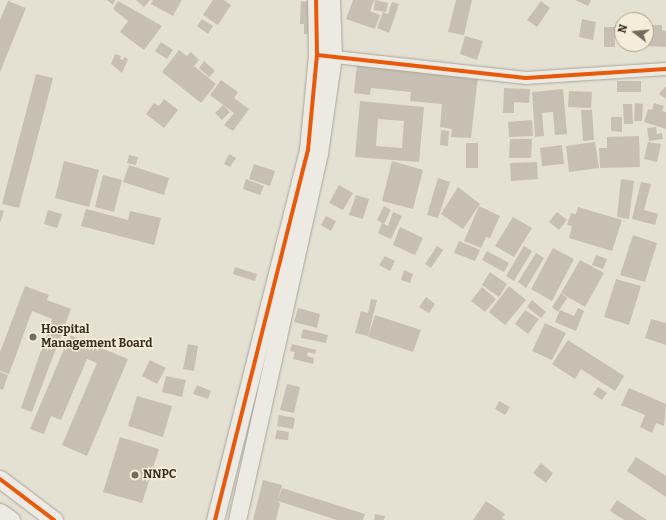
<!DOCTYPE html>
<style>
body{margin:0}
#map{position:relative;width:666px;height:520px;overflow:hidden;background:#e4e0d2;font-family:Bitter,serif}
div>[style]{position:absolute}
[style*='--x']{left:calc(var(--x)*1px);top:calc(var(--y)*1px);width:calc(var(--w)*1px);rotate:calc(var(--a)*1deg)}
.building>*{inset:0;background:#c8bfb3}
.roads{filter:drop-shadow(0 0 1px #aaa59a) drop-shadow(0 0 1px #aaa59a)}
.street>*{height:12px;margin:-6px;padding:0 6px;transform-origin:6px;border-radius:6px;background:#eceae2}
.secondary>*{height:17px;margin:-8.5px;padding:0 8.5px;transform-origin:8.5px;border-radius:8.5px;background:#eceae2}
.cycleway>*{height:4px;margin:-2px;padding:0 2px;transform-origin:2px;border-radius:2px;background:#e8590c}
.dots>*{width:11px;height:11px;translate:-50% -50%;box-sizing:border-box;border:2px solid #f3edd9;border-radius:50%}
span{translate:-50% -50%;white-space:nowrap;text-align:center;line-height:1.15;-webkit-text-stroke:3px #f3edd9;paint-order:stroke}
.poi-label{font-size:12px;color:#382e22;font-weight:700}
.left{translate:0 -50%;text-align:left}
.north{position:absolute;left:614px;top:12px;width:40px;height:40px;box-sizing:border-box;background:#f3edd9;border:1px solid #a8a190;border-radius:50%;rotate:286deg;font-size:11px;font-weight:700;line-height:16px;text-align:center;color:#382e22}
.north::after{content:'';display:block;margin:auto;width:14px;height:18px;background:#746c60;clip-path:polygon(50% 0,100% 100%,50% 72%,0 100%)}
</style>
<div id="map">
<div class="building">
<div style="clip-path:polygon(107px 0,115px 0,113px 5px)"></div>
<div style="clip-path:polygon(136px 0,150px 0,144px 7px)"></div>
<div style="clip-path:polygon(153px 0,182px 0,173px 16px,151px 4px)"></div>
<div style="clip-path:polygon(213px 0,224px 0,231px 5px,218px 25px,203px 15px)"></div>
<div style="clip-path:polygon(353px 0,374px 0,370px 11px,380px 15px,375px 29px,346px 19px)"></div>
<div style="clip-path:polygon(375px 0,388px 3px,386px 12px,374px 10px)"></div>
<div style="clip-path:polygon(456px 0,472px 0,464px 35px,448px 32px)"></div>
<div style="clip-path:polygon(575px 0,591px 0,588px 6px)"></div>
<div style="clip-path:polygon(8px 1px,26px 8px,0 72px,0 20px)"></div>
<div style="clip-path:polygon(118px 1px,162px 26px,144px 50px,120px 32px,128px 21px,113px 9px)"></div>
<div style="clip-path:polygon(301px 1px,310px 2px,309px 34px,304px 34px,304px 24px,300px 24px)"></div>
<div style="clip-path:polygon(541px 1px,550px 8px,537px 27px,527px 20px)"></div>
<div style="clip-path:polygon(392px 2px,399px 4px,389px 33px,377px 28px,383px 12px,388px 14px)"></div>
<div style="clip-path:polygon(202px 19px,213px 26px,208px 34px,197px 26px)"></div>
<div style="clip-path:polygon(582px 19px,596px 22px,593px 40px,579px 37px)"></div>
<div style="clip-path:polygon(646px 25px,662px 25px,662px 30px,666px 31px,666px 47px,644px 46px)"></div>
<div style="clip-path:polygon(604px 27px,622px 27px,622px 34px,615px 34px,615px 47px,604px 47px)"></div>
<div style="clip-path:polygon(465px 36px,483px 41px,477px 60px,460px 54px)"></div>
<div style="clip-path:polygon(161px 42px,173px 50px,167px 59px,155px 51px)"></div>
<div style="clip-path:polygon(179px 50px,187px 56px,191px 52px,199px 60px,194px 66px,216px 84px,201px 103px,162px 72px)"></div>
<div style="clip-path:polygon(115px 54px,121px 56px,120px 59px,123px 60px,124px 57px,128px 59px,122px 73px,111px 64px)"></div>
<div style="clip-path:polygon(204px 61px,215px 71px,209px 77px,199px 68px)"></div>
<div style="clip-path:polygon(357px 63px,478px 76px,471px 138px,451px 137px,452px 129px,440px 127px,442px 104px,410px 101px,411px 92px,371px 88px,370px 95px,354px 93px)"></div>
<div style="clip-path:polygon(36px 74px,53px 78px,19px 208px,2px 204px)"></div>
<div style="clip-path:polygon(221px 80px,238px 92px,234px 98px,249px 109px,233px 131px,224px 125px,234px 113px,210px 95px)"></div>
<div style="clip-path:polygon(617px 81px,641px 81px,641px 92px,617px 92px)"></div>
<div style="clip-path:polygon(665px 87px,666px 87px,666px 99px,659px 94px)"></div>
<div style="clip-path:polygon(504px 88px,530px 89px,529px 103px,514px 102px,514px 113px,503px 113px)"></div>
<div style="clip-path:polygon(563px 89px,567px 134px,555px 135px,553px 112px,542px 113px,544px 136px,535px 137px,532px 92px)"></div>
<div style="clip-path:polygon(569px 91px,592px 92px,591px 108px,568px 107px)"></div>
<div style="clip-path:polygon(164px 99px,178px 110px,164px 128px,146px 114px,154px 103px,159px 106px)"></div>
<div style="clip-path:polygon(evenodd,360px 101px,424px 107px,419px 162px,355px 157px,360px 101px,378px 119px,404px 121px,402px 148px,376px 146px,378px 119px)"></div>
<div style="clip-path:polygon(635px 103px,643px 104px,642px 121px,634px 121px)"></div>
<div style="clip-path:polygon(654px 103px,664px 106px,662px 111px,666px 112px,666px 129px,644px 122px,648px 109px,652px 110px)"></div>
<div style="clip-path:polygon(623px 104px,632px 104px,633px 124px,624px 124px)"></div>
<div style="clip-path:polygon(223px 105px,230px 112px,222px 120px,215px 113px)"></div>
<div style="clip-path:polygon(581px 110px,592px 110px,594px 140px,583px 141px)"></div>
<div style="clip-path:polygon(611px 117px,622px 117px,622px 132px,611px 131px)"></div>
<div style="clip-path:polygon(532px 120px,533px 136px,509px 137px,508px 122px)"></div>
<div style="clip-path:polygon(656px 127px,657px 134px,662px 133px,663px 139px,649px 141px,647px 128px)"></div>
<div style="clip-path:polygon(441px 130px,449px 131px,448px 146px,440px 145px)"></div>
<div style="clip-path:polygon(639px 136px,640px 167px,600px 168px,599px 148px,607px 148px,607px 137px)"></div>
<div style="clip-path:polygon(510px 139px,532px 139px,531px 158px,509px 158px)"></div>
<div style="clip-path:polygon(595px 142px,599px 168px,569px 172px,566px 146px)"></div>
<div style="clip-path:polygon(648px 142px,661px 144px,657px 162px,644px 159px)"></div>
<div style="clip-path:polygon(466px 143px,478px 143px,478px 168px,466px 168px)"></div>
<div style="clip-path:polygon(562px 145px,564px 164px,542px 166px,540px 148px)"></div>
<div style="clip-path:polygon(229px 154px,236px 158px,230px 167px,224px 164px)"></div>
<div style="clip-path:polygon(129px 155px,138px 157px,136px 165px,127px 163px)"></div>
<div style="clip-path:polygon(64px 161px,99px 170px,89px 207px,55px 198px)"></div>
<div style="clip-path:polygon(392px 161px,423px 170px,413px 209px,382px 201px)"></div>
<div style="clip-path:polygon(537px 162px,538px 179px,511px 181px,510px 163px)"></div>
<div style="clip-path:polygon(254px 164px,275px 171px,270px 186px,249px 179px)"></div>
<div style="clip-path:polygon(129px 165px,169px 178px,164px 195px,123px 182px)"></div>
<div style="clip-path:polygon(103px 175px,122px 180px,114px 212px,95px 207px)"></div>
<div style="clip-path:polygon(438px 178px,450px 182px,438px 218px,427px 215px)"></div>
<div style="clip-path:polygon(246px 179px,264px 186px,260px 195px,243px 189px)"></div>
<div style="clip-path:polygon(621px 179px,634px 181px,629px 219px,617px 217px)"></div>
<div style="clip-path:polygon(641px 182px,651px 184px,644px 210px,658px 214px,655px 225px,632px 219px)"></div>
<div style="clip-path:polygon(339px 185px,353px 193px,343px 210px,329px 203px)"></div>
<div style="clip-path:polygon(458px 187px,480px 204px,463px 229px,441px 214px)"></div>
<div style="clip-path:polygon(356px 195px,369px 199px,363px 219px,349px 215px)"></div>
<div style="clip-path:polygon(384px 206px,391px 210px,384px 224px,377px 220px)"></div>
<div style="clip-path:polygon(479px 206px,500px 216px,490px 238px,486px 237px,481px 248px,464px 241px)"></div>
<div style="clip-path:polygon(578px 207px,622px 220px,612px 251px,569px 238px,572px 226px,567px 225px,571px 213px,576px 214px)"></div>
<div style="clip-path:polygon(86px 209px,128px 220px,130px 211px,161px 218px,154px 245px,81px 226px)"></div>
<div style="clip-path:polygon(0 210px,4px 211px,0 223px)"></div>
<div style="clip-path:polygon(48px 210px,62px 214px,57px 228px,44px 224px)"></div>
<div style="clip-path:polygon(393px 212px,402px 216px,391px 239px,378px 233px,382px 223px,388px 226px)"></div>
<div style="clip-path:polygon(557px 212px,567px 220px,559px 230px,549px 222px)"></div>
<div style="clip-path:polygon(326px 216px,336px 221px,331px 231px,321px 225px)"></div>
<div style="clip-path:polygon(513px 217px,532px 228px,514px 257px,495px 246px)"></div>
<div style="clip-path:polygon(400px 227px,423px 238px,415px 255px,393px 245px)"></div>
<div style="clip-path:polygon(633px 235px,657px 243px,645px 282px,620px 275px)"></div>
<div style="clip-path:polygon(459px 241px,480px 250px,475px 261px,454px 253px)"></div>
<div style="clip-path:polygon(437px 246px,443px 250px,431px 268px,425px 264px)"></div>
<div style="clip-path:polygon(524px 246px,532px 251px,514px 281px,506px 276px)"></div>
<div style="clip-path:polygon(553px 248px,574px 259px,552px 301px,531px 289px)"></div>
<div style="clip-path:polygon(487px 251px,509px 263px,504px 272px,482px 260px)"></div>
<div style="clip-path:polygon(536px 253px,544px 258px,526px 288px,518px 282px)"></div>
<div style="clip-path:polygon(596px 255px,607px 259px,603px 269px,592px 265px)"></div>
<div style="clip-path:polygon(385px 256px,395px 261px,390px 271px,379px 265px)"></div>
<div style="clip-path:polygon(580px 260px,604px 273px,585px 307px,561px 293px)"></div>
<div style="clip-path:polygon(235px 267px,257px 274px,255px 281px,233px 274px)"></div>
<div style="clip-path:polygon(404px 270px,413px 274px,410px 283px,401px 280px)"></div>
<div style="clip-path:polygon(490px 272px,507px 284px,499px 297px,482px 285px)"></div>
<div style="clip-path:polygon(616px 279px,641px 286px,629px 325px,604px 317px)"></div>
<div style="clip-path:polygon(25px 286px,49px 295px,47px 300px,71px 309px,32px 412px,21px 408px,52px 319px,32px 311px,9px 374px,0 371px,0 352px)"></div>
<div style="clip-path:polygon(509px 286px,526px 300px,505px 325px,489px 312px)"></div>
<div style="clip-path:polygon(482px 287px,496px 299px,485px 312px,471px 301px)"></div>
<div style="clip-path:polygon(561px 293px,567px 298px,558px 312px,552px 307px)"></div>
<div style="clip-path:polygon(426px 297px,435px 304px,429px 313px,419px 307px)"></div>
<div style="clip-path:polygon(371px 299px,377px 300px,368px 336px,355px 333px,361px 311px,368px 313px)"></div>
<div style="clip-path:polygon(532px 300px,546px 312px,541px 318px,527px 307px)"></div>
<div style="clip-path:polygon(298px 308px,320px 314px,317px 328px,294px 322px)"></div>
<div style="clip-path:polygon(578px 308px,584px 311px,576px 331px,555px 322px,560px 310px,574px 316px)"></div>
<div style="clip-path:polygon(525px 310px,539px 319px,528px 334px,515px 324px)"></div>
<div style="clip-path:polygon(375px 315px,421px 330px,413px 352px,368px 337px)"></div>
<div style="clip-path:polygon(651px 319px,666px 323px,666px 345px,645px 338px)"></div>
<div style="clip-path:polygon(545px 323px,566px 333px,552px 360px,532px 351px)"></div>
<div style="clip-path:polygon(303px 329px,328px 335px,326px 343px,301px 338px)"></div>
<div style="clip-path:polygon(70px 335px,128px 359px,87px 456px,62px 445px,97px 363px,87px 359px,61px 420px,51px 416px,44px 434px,30px 429px)"></div>
<div style="clip-path:polygon(568px 340px,624px 376px,615px 391px,581px 369px,575px 379px,552px 364px)"></div>
<div style="clip-path:polygon(188px 344px,198px 346px,194px 371px,183px 369px)"></div>
<div style="clip-path:polygon(292px 344px,316px 350px,315px 354px,308px 352px,307px 356px,314px 358px,313px 364px,293px 359px,295px 352px,290px 351px)"></div>
<div style="clip-path:polygon(150px 360px,166px 368px,157px 384px,142px 376px)"></div>
<div style="clip-path:polygon(0 372px,8px 375px,3px 390px,0 389px)"></div>
<div style="clip-path:polygon(166px 376px,186px 380px,182px 397px,162px 392px)"></div>
<div style="clip-path:polygon(287px 384px,300px 387px,294px 413px,280px 410px)"></div>
<div style="clip-path:polygon(197px 385px,211px 391px,208px 399px,193px 394px)"></div>
<div style="clip-path:polygon(598px 387px,607px 393px,602px 400px,593px 394px)"></div>
<div style="clip-path:polygon(629px 388px,666px 404px,664px 426px,656px 423px,652px 433px,640px 427px,645px 415px,621px 405px)"></div>
<div style="clip-path:polygon(137px 396px,172px 406px,163px 437px,128px 426px)"></div>
<div style="clip-path:polygon(499px 401px,510px 407px,505px 415px,495px 409px)"></div>
<div style="clip-path:polygon(279px 415px,295px 418px,293px 429px,277px 426px)"></div>
<div style="clip-path:polygon(277px 430px,289px 432px,288px 440px,275px 439px)"></div>
<div style="clip-path:polygon(120px 437px,159px 449px,142px 503px,103px 492px)"></div>
<div style="clip-path:polygon(636px 457px,666px 476px,666px 497px,627px 471px)"></div>
<div style="clip-path:polygon(541px 463px,553px 473px,546px 483px,533px 473px)"></div>
<div style="clip-path:polygon(263px 480px,282px 485px,278px 500px,282px 488px,365px 514px,363px 520px,337px 520px,278px 501px,280px 504px,276px 520px,253px 520px)"></div>
<div style="clip-path:polygon(617px 500px,647px 520px,624px 520px,610px 511px)"></div>
<div style="clip-path:polygon(486px 501px,505px 514px,502px 518px,505px 520px,473px 520px)"></div>
<div style="clip-path:polygon(375px 514px,385px 516px,384px 520px,374px 520px)"></div>
</div>
<div class="roads">
<div class="street">
<div style="--x:326;--y:56;--w:201;--a:6.3"></div>
<div style="--x:526;--y:78;--w:140;--a:-3.7"></div>
</div>
<div class="secondary">
<div style="--x:0;--y:479;--w:68;--a:37.2"></div>
<div style="--x:0;--y:512;--w:14;--a:36"></div>
<div style="--x:215;--y:520;--w:382;--a:-75.9"></div>
<div style="--x:308;--y:150;--w:95;--a:-84.6"></div>
<div style="--x:317;--y:55;--w:55;--a:-91"></div>
<div style="--x:237;--y:520;--w:376;--a:-77.4"></div>
<div style="--x:319;--y:153;--w:98;--a:-81.8"></div>
<div style="--x:333;--y:56;--w:56;--a:-92"></div>
</div>
</div>
<div class="cycleway">
<div style="--x:317;--y:55;--w:210;--a:6.3"></div>
<div style="--x:526;--y:78;--w:140;--a:-3.7"></div>
<div style="--x:0;--y:479;--w:68;--a:37.2"></div>
<div style="--x:215;--y:520;--w:382;--a:-75.9"></div>
<div style="--x:308;--y:150;--w:95;--a:-84.6"></div>
<div style="--x:317;--y:55;--w:55;--a:-91"></div>
</div>
<div class="dots">
<div style="left:33px;top:337px;background:#746c60"></div>
<div style="left:135px;top:475px;background:#746c60"></div>
</div>
<div class="poi-label">
<span class="left" style="left:41px;top:337px">Hospital<br>Management Board</span>
<span class="left" style="left:143px;top:475px">NNPC</span>
</div>
<div class="north">N</div>
</div>
